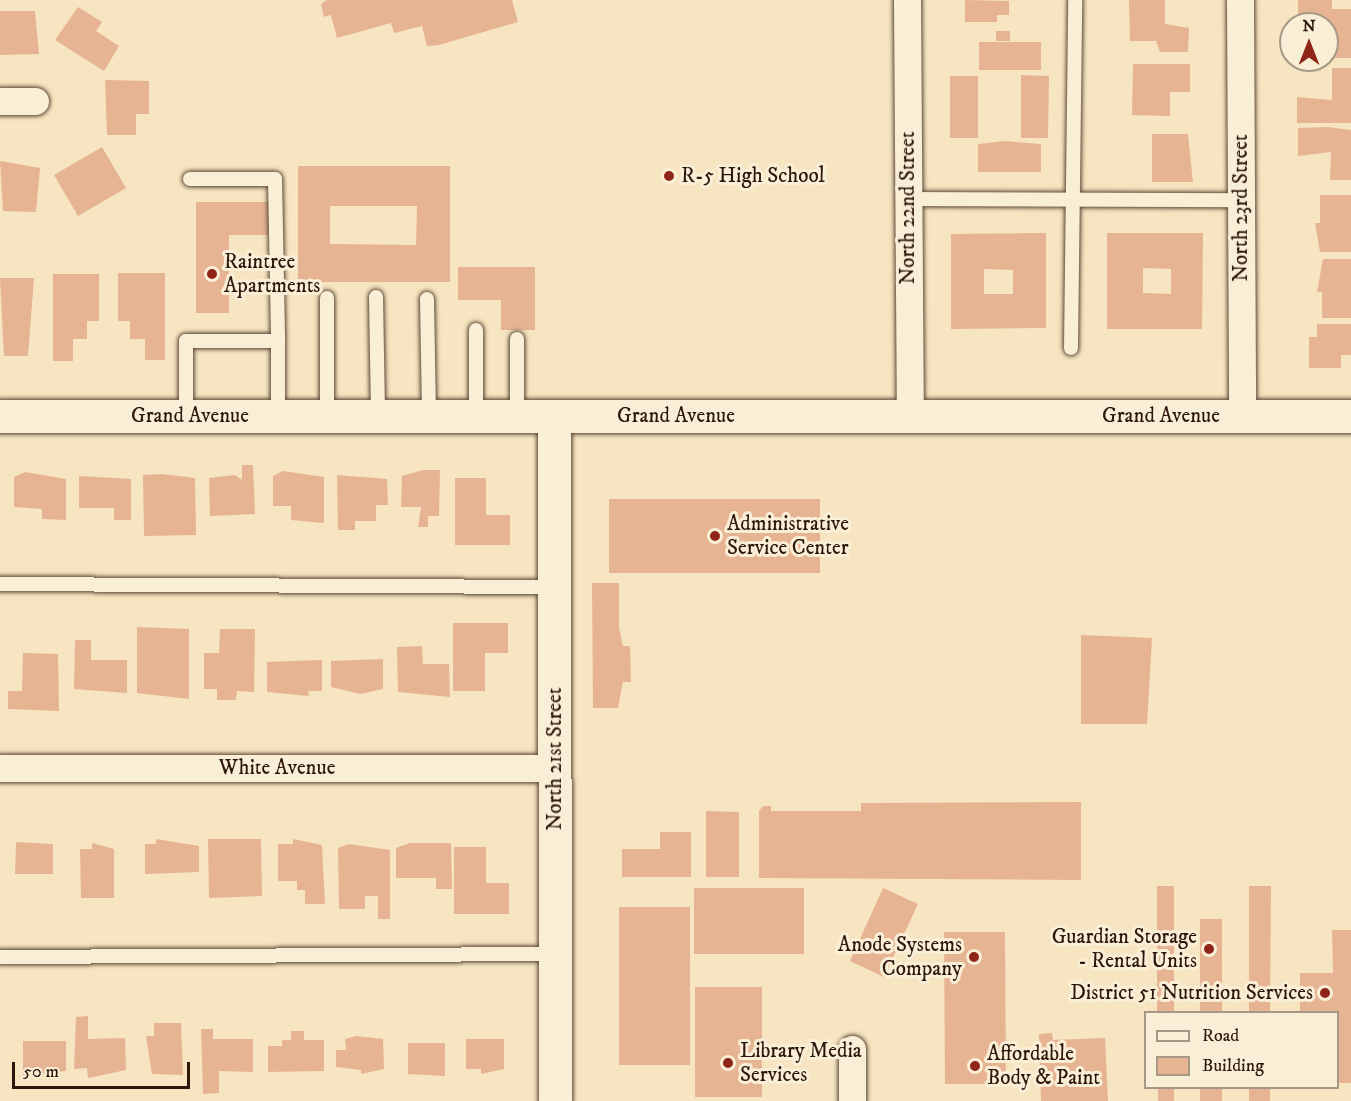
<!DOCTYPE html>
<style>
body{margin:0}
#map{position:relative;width:1351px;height:1101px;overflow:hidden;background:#f6e5c0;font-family:"IM FELL DW Pica",serif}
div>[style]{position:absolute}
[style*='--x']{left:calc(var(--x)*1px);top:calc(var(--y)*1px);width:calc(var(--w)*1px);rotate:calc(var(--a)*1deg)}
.building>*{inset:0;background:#e6b492}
.roads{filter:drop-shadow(0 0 2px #5f4a38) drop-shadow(0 0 2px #5f4a38)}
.service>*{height:14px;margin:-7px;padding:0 7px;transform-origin:7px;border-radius:7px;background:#f9eed6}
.minor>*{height:27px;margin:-13.5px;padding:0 13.5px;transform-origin:13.5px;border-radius:13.5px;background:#f9eed6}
.tertiary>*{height:33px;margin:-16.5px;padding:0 16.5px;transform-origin:16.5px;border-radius:16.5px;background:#f9eed6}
.dots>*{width:16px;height:16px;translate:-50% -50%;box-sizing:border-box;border:3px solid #f9eed6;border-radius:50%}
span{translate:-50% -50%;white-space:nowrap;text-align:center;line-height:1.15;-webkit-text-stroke:6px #f9eed6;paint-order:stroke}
.poi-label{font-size:21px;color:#2d160b}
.left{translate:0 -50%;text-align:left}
.right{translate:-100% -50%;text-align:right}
.street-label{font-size:21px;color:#2d160b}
.legend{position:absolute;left:1144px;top:1011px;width:195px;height:78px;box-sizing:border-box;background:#f9eed6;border:2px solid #a79885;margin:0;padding:8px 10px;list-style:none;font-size:18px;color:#2d160b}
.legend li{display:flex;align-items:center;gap:12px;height:30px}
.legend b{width:30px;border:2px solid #a79885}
.north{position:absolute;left:1279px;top:12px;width:60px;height:60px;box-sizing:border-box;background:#f9eed6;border:2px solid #a79885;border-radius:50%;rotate:0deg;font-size:16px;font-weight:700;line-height:24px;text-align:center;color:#2d160b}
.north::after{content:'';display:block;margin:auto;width:21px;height:27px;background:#8f2418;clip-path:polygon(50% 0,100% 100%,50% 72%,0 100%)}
.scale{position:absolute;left:12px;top:1062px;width:178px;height:27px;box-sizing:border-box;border:3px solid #2d160b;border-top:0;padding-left:8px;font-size:18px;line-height:21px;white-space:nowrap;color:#2d160b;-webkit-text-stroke:4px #f9eed6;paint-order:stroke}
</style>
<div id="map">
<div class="building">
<div style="clip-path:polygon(327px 0,512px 0,518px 22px,439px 45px,427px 46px,422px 26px,394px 33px,391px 23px,337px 38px,331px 15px,324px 17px,321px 4px)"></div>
<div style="clip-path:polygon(965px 0,1009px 1px,1009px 15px,997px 15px,997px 22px,965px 22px)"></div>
<div style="clip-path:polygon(1129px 0,1165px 0,1165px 24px,1189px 28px,1188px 52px,1160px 52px,1156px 41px,1130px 41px)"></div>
<div style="clip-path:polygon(1298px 0,1332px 0,1332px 9px,1351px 9px,1351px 58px,1327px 58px,1327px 24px,1298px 24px)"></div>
<div style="clip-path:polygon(78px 7px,102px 22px,96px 31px,119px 46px,104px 71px,55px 40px)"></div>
<div style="clip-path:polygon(0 11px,35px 11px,39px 54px,0 55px)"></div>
<div style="clip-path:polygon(996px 31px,1010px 31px,1010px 41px,996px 41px)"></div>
<div style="clip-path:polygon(979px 42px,1041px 42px,1041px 70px,979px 70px)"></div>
<div style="clip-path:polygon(1133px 64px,1190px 64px,1190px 92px,1170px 92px,1170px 116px,1132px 115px)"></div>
<div style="clip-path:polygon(1332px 68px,1351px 68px,1351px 123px,1297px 123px,1297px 97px,1332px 100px)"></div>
<div style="clip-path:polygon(1021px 75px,1049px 76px,1048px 138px,1021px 138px)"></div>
<div style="clip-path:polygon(950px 76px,978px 76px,978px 138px,950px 138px)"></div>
<div style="clip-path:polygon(105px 80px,149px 81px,149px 114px,136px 114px,136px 135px,107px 135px)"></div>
<div style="clip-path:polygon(1328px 127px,1351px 130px,1351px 180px,1330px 180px,1331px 152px,1298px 156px,1298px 128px)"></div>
<div style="clip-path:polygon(1152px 134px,1188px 134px,1193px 182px,1152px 182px)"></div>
<div style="clip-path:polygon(1004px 141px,1041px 144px,1041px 172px,978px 172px,978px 144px)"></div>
<div style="clip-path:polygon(102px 147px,126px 188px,78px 216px,54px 175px)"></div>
<div style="clip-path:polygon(0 161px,40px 168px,36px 212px,3px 211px)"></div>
<div style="clip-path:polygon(evenodd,298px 166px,450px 166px,450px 282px,298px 282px,298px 166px,330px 206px,417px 206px,416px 245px,330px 244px,330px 206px)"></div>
<div style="clip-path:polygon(1320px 195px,1351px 195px,1351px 252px,1320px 252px,1315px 223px,1320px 223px)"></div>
<div style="clip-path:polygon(196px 202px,273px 202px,273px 235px,229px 235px,229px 313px,196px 313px)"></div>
<div style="clip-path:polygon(evenodd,1046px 233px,1046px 328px,951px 329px,951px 234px,1046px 233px,984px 269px,1013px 270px,1013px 294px,984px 294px,984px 269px)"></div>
<div style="clip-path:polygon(evenodd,1107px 233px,1203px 233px,1202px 329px,1107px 329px,1107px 233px,1143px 268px,1171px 269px,1171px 294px,1143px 293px,1143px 268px)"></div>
<div style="clip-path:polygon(1323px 259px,1351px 259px,1351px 318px,1322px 318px,1322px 292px,1317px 292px)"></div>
<div style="clip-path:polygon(458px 267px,535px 267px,535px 330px,501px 330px,501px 300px,458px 300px)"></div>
<div style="clip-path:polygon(118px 273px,165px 273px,165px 360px,145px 360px,145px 339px,130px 339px,130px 321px,118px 321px)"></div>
<div style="clip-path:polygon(53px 274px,99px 274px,99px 321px,87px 321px,87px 339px,73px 339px,73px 361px,53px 361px)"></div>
<div style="clip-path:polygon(0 278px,34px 278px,28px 356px,4px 356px)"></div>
<div style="clip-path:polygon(1317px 324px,1351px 324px,1351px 355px,1341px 355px,1341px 368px,1309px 368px,1309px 337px,1317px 337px)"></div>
<div style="clip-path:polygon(242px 465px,253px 465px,255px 514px,210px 516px,209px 478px,235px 475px,242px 480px)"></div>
<div style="clip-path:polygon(423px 470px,440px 470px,439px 516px,428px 516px,428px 527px,418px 527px,421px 507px,401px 507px,402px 476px)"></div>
<div style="clip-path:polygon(283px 471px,324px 477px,324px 523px,291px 520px,291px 506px,273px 506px,273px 476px)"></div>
<div style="clip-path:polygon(25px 472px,66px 479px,66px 520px,42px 519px,42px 509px,14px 507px,14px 477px)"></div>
<div style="clip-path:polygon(162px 474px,195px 478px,196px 535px,144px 536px,143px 475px)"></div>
<div style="clip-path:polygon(337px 475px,387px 479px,388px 505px,376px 505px,376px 521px,355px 521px,355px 530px,338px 530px)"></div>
<div style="clip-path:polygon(79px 476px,131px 479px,131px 520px,114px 520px,114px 508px,79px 508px)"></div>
<div style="clip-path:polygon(455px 478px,486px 478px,486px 515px,510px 515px,510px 545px,455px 545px)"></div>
<div style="clip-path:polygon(609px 499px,820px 499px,820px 573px,609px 573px)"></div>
<div style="clip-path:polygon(592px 583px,619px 583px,619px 628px,623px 646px,630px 646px,631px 682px,623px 682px,618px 708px,593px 708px)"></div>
<div style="clip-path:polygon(453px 623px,508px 623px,508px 653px,485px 653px,485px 691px,453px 691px)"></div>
<div style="clip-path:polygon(137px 627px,189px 629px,189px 699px,137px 693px)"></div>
<div style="clip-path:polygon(220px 629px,255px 629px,254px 692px,237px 691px,236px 700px,217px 700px,217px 689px,204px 689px,204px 653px,219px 653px)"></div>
<div style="clip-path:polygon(1081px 635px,1152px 638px,1147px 724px,1081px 724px)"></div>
<div style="clip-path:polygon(75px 640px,91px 640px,91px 660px,127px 660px,127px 693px,74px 689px)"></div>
<div style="clip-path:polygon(422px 646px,423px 664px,449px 664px,450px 697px,398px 692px,397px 647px)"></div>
<div style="clip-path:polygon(23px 653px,58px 654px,59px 711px,8px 709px,8px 691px,22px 691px)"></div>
<div style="clip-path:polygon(383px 659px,383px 689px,360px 694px,331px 687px,331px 661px)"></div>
<div style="clip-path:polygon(322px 660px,322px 691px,308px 691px,309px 696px,267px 692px,267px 662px)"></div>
<div style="clip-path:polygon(1081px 802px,1081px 880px,759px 878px,759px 811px,763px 806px,771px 806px,771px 811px,861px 811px,861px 803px)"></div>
<div style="clip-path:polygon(706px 811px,739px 812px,739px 877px,706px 877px)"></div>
<div style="clip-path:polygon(660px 832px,691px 832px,691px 877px,622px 877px,622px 849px,660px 849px)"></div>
<div style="clip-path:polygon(156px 839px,199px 846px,199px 872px,145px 874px,145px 844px,156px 844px)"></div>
<div style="clip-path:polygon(208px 839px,261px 839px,262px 896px,209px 898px)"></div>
<div style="clip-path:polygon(293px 839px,322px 845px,325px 904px,305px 904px,305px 890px,297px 890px,297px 881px,278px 881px,278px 844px,293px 844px)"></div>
<div style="clip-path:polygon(16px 842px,53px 844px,53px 874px,15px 874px)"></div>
<div style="clip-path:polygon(92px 843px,114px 849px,114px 898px,81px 898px,80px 849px,92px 849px)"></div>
<div style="clip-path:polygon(410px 843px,451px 843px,452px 889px,436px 889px,436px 878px,396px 878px,396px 848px)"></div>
<div style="clip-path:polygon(349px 844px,390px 850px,390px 919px,378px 919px,378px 896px,365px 896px,365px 909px,339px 909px,338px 848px)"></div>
<div style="clip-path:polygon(454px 847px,486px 847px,486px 883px,509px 883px,509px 914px,454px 914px)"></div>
<div style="clip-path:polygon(1157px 886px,1174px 886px,1174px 1012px,1157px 1012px)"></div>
<div style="clip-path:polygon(1249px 886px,1271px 886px,1270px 1012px,1249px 1012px)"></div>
<div style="clip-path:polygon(694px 888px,804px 888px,804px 954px,694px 954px)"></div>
<div style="clip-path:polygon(883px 888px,918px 904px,884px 977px,850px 961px)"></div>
<div style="clip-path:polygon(619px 907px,690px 907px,690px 1065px,619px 1065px)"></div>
<div style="clip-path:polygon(1200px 919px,1222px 919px,1222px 1012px,1200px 1012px)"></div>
<div style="clip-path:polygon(1332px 930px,1351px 930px,1351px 1083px,1338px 1083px,1338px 1012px,1300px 1012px,1300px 973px,1333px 973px)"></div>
<div style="clip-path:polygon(944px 932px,1005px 932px,1006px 1084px,945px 1084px)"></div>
<div style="clip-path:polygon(695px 987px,762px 987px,762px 1097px,695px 1097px)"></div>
<div style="clip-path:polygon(88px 1016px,88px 1039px,125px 1038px,126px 1070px,88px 1078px,87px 1068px,74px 1069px,76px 1017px)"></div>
<div style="clip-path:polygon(154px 1023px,181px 1023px,183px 1075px,152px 1074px,146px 1036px,154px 1036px)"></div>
<div style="clip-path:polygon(201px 1029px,213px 1029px,213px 1039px,253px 1039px,253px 1072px,219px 1071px,219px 1093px,203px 1094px)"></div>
<div style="clip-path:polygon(291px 1031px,304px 1031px,304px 1040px,324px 1040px,324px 1071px,268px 1072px,268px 1046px,282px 1046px,282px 1040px,291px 1040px)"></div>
<div style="clip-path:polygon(1052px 1033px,1053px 1040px,1105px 1038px,1108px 1101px,1041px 1101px,1039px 1034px)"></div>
<div style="clip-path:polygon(356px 1036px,383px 1039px,384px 1069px,361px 1074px,361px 1070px,336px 1067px,336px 1050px,346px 1050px,345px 1039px)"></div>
<div style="clip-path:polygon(466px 1039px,504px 1039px,504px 1069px,481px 1074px,481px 1069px,466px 1069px)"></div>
<div style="clip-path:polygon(23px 1041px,66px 1041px,66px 1071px,23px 1075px)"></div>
<div style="clip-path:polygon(408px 1043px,445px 1043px,445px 1076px,408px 1074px)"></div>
<div style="clip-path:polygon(1158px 1088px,1174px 1088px,1174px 1101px,1158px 1101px)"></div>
<div style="clip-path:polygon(1200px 1088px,1222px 1088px,1222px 1101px,1200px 1101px)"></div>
<div style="clip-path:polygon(1249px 1088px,1270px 1088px,1270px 1101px,1249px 1101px)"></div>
</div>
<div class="roads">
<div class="service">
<div style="--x:190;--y:179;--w:85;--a:0"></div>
<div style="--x:275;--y:179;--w:162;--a:88.9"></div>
<div style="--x:908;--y:199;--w:333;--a:0.2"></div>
<div style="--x:376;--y:297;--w:119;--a:89"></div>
<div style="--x:427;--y:299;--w:117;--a:89"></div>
<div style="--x:517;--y:339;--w:77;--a:90"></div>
<div style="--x:1071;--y:348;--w:348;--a:-89.3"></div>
<div style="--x:186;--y:416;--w:75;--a:-90"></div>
<div style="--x:186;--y:341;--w:92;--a:0"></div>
<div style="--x:278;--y:341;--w:75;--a:90"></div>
<div style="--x:327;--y:416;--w:118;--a:-90"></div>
<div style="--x:476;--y:416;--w:86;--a:-90"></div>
<div style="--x:0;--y:584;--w:554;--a:0.31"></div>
<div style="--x:0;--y:957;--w:555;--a:-0.31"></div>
</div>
<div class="minor">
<div style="--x:907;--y:0;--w:416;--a:89.6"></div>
<div style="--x:1240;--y:0;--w:416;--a:89.7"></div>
<div style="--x:0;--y:101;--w:35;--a:0"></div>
<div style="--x:0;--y:768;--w:555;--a:0"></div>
<div style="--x:852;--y:1049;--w:52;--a:90"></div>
</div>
<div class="tertiary">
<div style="--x:0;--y:416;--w:1351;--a:0"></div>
<div style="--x:554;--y:416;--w:685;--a:89.92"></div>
</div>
</div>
<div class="dots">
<div style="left:669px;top:176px;background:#8f2418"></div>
<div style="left:212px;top:274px;background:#8f2418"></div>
<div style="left:715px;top:536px;background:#8f2418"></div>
<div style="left:1209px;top:949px;background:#8f2418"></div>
<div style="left:974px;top:957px;background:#8f2418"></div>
<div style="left:1325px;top:993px;background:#8f2418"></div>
<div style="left:728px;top:1063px;background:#8f2418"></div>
<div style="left:975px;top:1066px;background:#8f2418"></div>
</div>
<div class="poi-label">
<span class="left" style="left:681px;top:176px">R-5 High School</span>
<span class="left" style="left:224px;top:274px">Raintree<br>Apartments</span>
<span class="left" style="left:727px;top:536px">Administrative<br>Service Center</span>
<span class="right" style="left:1197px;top:949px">Guardian Storage<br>- Rental Units</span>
<span class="right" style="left:962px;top:957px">Anode Systems<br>Company</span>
<span class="right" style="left:1313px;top:993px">District 51 Nutrition Services</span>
<span class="left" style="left:740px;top:1063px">Library Media<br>Services</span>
<span class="left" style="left:987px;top:1066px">Affordable<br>Body &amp; Paint</span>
</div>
<div class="street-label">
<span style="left:908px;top:208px;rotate:-90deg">North 22nd Street</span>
<span style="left:1241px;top:208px;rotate:-90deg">North 23rd Street</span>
<span style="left:190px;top:416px">Grand Avenue</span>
<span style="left:676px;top:416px">Grand Avenue</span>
<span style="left:1161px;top:416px">Grand Avenue</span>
<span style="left:555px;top:759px;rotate:-90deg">North 21st Street</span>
<span style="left:277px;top:768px">White Avenue</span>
</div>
<ul class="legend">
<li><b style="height:8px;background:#f9eed6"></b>Road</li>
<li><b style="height:16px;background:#e6b492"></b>Building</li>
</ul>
<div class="north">N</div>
<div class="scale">50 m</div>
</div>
